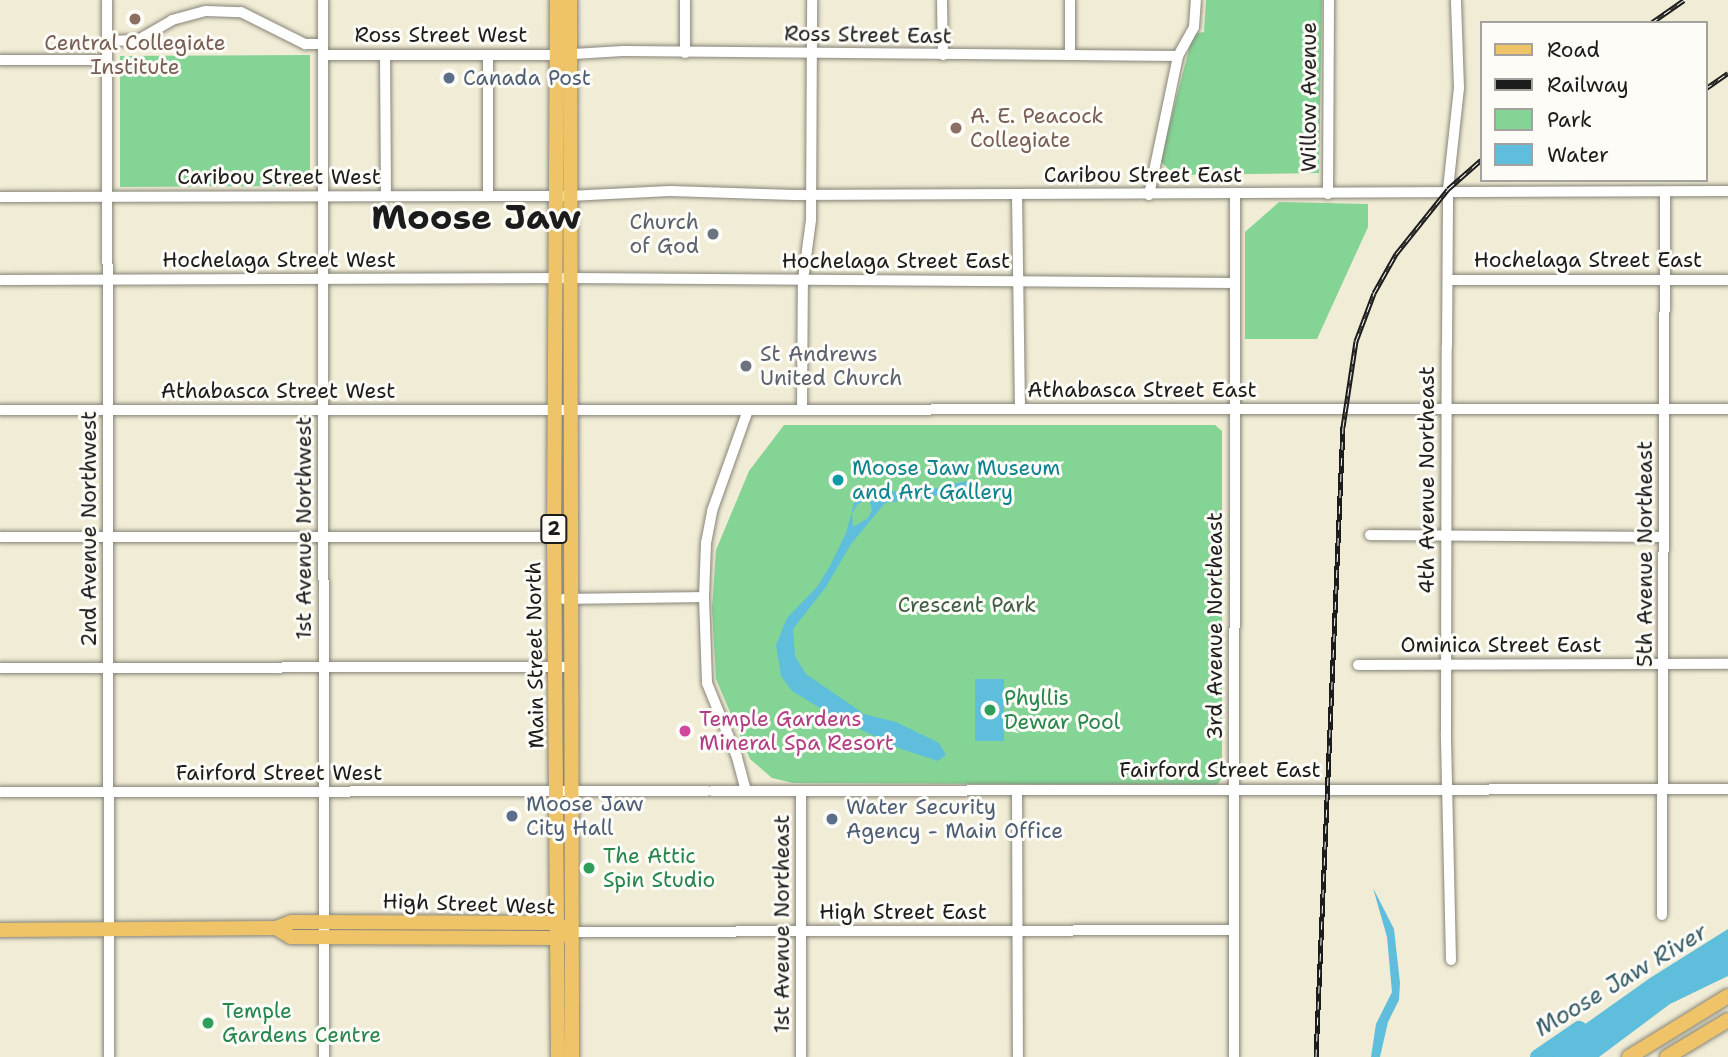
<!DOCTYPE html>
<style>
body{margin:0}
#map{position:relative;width:1728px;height:1057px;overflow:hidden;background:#f1ecd5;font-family:"Shantell Sans",sans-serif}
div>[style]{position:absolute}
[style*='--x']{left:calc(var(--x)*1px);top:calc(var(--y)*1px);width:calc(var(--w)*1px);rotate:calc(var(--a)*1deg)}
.green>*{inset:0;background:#84d595}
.water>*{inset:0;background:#5ebedc}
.river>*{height:16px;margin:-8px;padding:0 8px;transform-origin:8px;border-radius:8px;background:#5ebedc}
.roads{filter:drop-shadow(0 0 2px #868478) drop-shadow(0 0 2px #868478)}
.minor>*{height:10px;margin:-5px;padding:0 5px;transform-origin:5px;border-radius:5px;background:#fff}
.major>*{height:14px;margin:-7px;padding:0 7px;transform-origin:7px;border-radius:7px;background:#efc469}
.rail>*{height:5px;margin-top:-2.5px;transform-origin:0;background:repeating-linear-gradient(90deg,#fdfcf7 0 8px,#1c1c1c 0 16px);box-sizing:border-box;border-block:2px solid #1c1c1c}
.dots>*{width:19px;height:19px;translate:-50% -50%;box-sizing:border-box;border:4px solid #fdfcf7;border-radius:50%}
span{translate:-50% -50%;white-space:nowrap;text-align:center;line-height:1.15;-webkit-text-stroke:6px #fdfcf7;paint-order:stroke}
.shield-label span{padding:2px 5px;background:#fdfcf7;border:2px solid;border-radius:5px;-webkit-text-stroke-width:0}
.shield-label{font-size:19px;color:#1c1c1c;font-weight:700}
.street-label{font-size:21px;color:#1c1c1c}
.education-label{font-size:21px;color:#785e54}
.left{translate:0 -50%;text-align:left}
.service-label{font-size:21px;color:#4e5e75}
.worship-label{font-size:21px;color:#5b616d}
.right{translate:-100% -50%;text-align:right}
.culture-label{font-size:21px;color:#0d838f}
.park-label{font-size:21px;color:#405d46}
.leisure-label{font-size:21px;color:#27864d}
.hotel-label{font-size:21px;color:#b23c85}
.water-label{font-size:23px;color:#365d69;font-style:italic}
.town-label{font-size:35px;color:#1c1c1c;font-weight:700}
.legend{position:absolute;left:1480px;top:21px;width:228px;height:161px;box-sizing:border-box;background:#fdfcf7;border:2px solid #a3a29f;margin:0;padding:9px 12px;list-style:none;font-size:21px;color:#1c1c1c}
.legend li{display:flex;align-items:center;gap:14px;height:35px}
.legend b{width:35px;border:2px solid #a3a29f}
</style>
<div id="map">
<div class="green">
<div style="clip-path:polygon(1206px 0,1322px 0,1319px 173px,1175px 175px,1160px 161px,1193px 34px,1204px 32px)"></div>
<div style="clip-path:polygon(310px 55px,310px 186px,120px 187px,120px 56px)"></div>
<div style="clip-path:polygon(1279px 202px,1368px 204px,1368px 227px,1317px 339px,1245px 339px,1245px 232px)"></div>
<div style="clip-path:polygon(784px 425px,1215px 425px,1222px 431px,1222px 778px,1217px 785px,793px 783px,772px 778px,750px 759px,716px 679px,712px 608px,716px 550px,749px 471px)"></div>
</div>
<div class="water">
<div style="clip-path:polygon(evenodd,971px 480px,971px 485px,931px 497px,885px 503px,851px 544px,826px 587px,793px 629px,795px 656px,806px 674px,864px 714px,896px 722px,939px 743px,946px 755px,938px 761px,901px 749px,833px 716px,792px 691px,781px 676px,776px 645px,787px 618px,817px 587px,830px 566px,846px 533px,854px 503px,860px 496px,868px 493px,932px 489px,971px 480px,869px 499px,872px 510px,868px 518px,853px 527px,852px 513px,858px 504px,869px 499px)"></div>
<div style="clip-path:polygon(975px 679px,1004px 679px,1004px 741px,975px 741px)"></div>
<div style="clip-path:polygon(1373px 888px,1394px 929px,1400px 983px,1399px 1000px,1388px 1022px,1380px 1057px,1371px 1057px,1376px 1024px,1392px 992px,1387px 937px)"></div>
<div style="clip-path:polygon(1728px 929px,1728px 976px,1670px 1004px,1599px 1057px,1531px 1057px,1557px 1044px,1650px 978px)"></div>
</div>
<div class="river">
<div style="--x:1538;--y:1057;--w:50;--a:-34.3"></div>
</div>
<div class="roads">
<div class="minor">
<div style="--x:107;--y:0;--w:1057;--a:89.89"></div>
<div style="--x:323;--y:0;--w:1057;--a:89.95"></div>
<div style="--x:685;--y:0;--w:53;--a:90"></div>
<div style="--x:942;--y:0;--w:55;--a:89"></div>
<div style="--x:1070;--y:0;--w:54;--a:90"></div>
<div style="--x:107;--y:41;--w:31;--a:-2"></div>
<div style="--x:138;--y:40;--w:39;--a:-30"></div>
<div style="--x:172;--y:20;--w:35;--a:-15"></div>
<div style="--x:206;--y:11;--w:35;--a:2"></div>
<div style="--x:241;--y:12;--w:72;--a:26.6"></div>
<div style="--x:305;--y:44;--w:18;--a:0"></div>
<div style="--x:324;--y:55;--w:233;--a:0"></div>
<div style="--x:557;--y:55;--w:66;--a:-3.5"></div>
<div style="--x:623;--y:51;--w:555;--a:0.52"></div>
<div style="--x:385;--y:55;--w:141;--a:89.6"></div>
<div style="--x:0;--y:60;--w:107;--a:0"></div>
<div style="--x:1328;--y:194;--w:194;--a:-89.7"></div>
<div style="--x:1017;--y:195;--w:214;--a:89.2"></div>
<div style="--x:1149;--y:195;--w:142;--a:-78.2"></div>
<div style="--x:1178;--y:56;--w:33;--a:-61"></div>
<div style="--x:1194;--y:27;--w:27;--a:-86"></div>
<div style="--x:488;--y:196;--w:141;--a:-90"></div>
<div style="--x:0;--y:197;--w:569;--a:-0.1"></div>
<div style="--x:569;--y:196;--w:101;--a:-2.8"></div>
<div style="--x:670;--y:191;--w:124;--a:1.8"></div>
<div style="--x:794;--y:195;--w:934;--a:-0.25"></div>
<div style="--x:0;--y:280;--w:571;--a:-0.2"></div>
<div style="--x:571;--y:278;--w:663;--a:0.43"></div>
<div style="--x:1449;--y:280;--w:279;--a:0"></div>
<div style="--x:0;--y:410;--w:1728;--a:-0.03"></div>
<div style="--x:802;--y:410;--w:130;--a:-89.6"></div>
<div style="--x:803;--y:280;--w:61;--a:-82.4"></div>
<div style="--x:811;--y:220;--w:220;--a:-89.7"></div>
<div style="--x:1370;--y:535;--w:294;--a:0.4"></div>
<div style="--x:0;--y:537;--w:571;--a:0"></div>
<div style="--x:564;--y:599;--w:140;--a:-0.8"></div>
<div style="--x:1358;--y:665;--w:370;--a:-0.2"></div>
<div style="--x:0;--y:668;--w:571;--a:-0.1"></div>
<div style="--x:1017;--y:790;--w:267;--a:89.8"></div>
<div style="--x:712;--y:791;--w:1016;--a:-0.11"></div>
<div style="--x:746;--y:791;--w:35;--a:-105"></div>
<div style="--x:737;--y:757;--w:80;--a:-112.1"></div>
<div style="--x:707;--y:683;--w:86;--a:-92"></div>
<div style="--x:704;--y:597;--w:54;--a:-87.9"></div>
<div style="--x:706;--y:543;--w:33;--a:-79"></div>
<div style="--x:712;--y:511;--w:107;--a:-70.4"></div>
<div style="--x:0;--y:792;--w:707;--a:-0.08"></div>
<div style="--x:1662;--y:915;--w:722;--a:-89.76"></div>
<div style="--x:572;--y:932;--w:662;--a:-0.17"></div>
<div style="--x:1451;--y:960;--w:228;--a:-91.3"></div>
<div style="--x:1446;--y:732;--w:386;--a:-89.9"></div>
<div style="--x:1447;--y:346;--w:157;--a:-89.6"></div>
<div style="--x:1448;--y:189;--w:102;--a:-83.8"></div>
<div style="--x:1459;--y:88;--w:88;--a:-92"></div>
<div style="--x:801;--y:1057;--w:266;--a:-90"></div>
<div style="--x:1234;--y:1057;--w:863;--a:-89.93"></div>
</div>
<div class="major">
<div style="--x:557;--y:0;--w:537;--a:90.32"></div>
<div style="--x:554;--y:537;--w:520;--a:89.56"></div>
<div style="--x:570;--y:0;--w:1057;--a:89.89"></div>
<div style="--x:276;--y:928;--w:17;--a:31"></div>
<div style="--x:291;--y:937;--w:265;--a:0.2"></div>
<div style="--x:556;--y:938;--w:9;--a:-21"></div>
<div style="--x:0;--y:930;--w:276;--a:-0.4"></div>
<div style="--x:276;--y:928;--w:17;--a:-21"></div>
<div style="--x:292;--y:922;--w:264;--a:0.2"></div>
<div style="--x:556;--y:923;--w:9;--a:32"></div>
<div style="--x:1629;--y:1057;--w:116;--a:-31.6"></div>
<div style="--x:1667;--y:1057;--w:71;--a:-31.2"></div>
</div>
</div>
<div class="rail">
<div style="--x:1651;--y:23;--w:40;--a:-34.9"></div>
<div style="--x:1705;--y:89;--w:28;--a:-35"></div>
<div style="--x:1316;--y:1057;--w:631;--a:-87.55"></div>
<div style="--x:1343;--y:427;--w:87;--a:-81.4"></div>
<div style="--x:1356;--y:341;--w:51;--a:-69.4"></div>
<div style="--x:1374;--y:293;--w:45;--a:-60.6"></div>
<div style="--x:1396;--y:254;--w:83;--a:-51.3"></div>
<div style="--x:1448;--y:189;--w:44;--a:-41.3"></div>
</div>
<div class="dots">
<div style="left:135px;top:19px;background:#8d6e63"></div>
<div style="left:449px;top:78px;background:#5c6f8a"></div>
<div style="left:956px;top:128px;background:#8d6e63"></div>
<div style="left:713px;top:234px;background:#6b7280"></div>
<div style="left:746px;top:366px;background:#6b7280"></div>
<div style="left:838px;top:480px;background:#0f9aa8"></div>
<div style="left:990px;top:710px;background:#2e9e5b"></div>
<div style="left:685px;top:731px;background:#d1479c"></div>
<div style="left:512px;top:816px;background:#5c6f8a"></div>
<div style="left:832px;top:819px;background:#5c6f8a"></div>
<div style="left:589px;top:868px;background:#2e9e5b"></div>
<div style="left:208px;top:1023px;background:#2e9e5b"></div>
</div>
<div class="shield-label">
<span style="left:554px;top:529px">2</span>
</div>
<div class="street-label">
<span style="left:441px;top:35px">Ross Street West</span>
<span style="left:868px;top:35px;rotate:1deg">Ross Street East</span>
<span style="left:1309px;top:97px;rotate:-90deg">Willow Avenue</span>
<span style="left:1143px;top:175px">Caribou Street East</span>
<span style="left:279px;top:177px">Caribou Street West</span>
<span style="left:279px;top:260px">Hochelaga Street West</span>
<span style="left:1588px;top:260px">Hochelaga Street East</span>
<span style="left:896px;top:261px">Hochelaga Street East</span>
<span style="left:1142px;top:390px">Athabasca Street East</span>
<span style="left:278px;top:391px">Athabasca Street West</span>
<span style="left:1427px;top:480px;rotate:-90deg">4th Avenue Northeast</span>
<span style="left:304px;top:528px;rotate:-90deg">1st Avenue Northwest</span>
<span style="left:89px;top:529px;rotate:-90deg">2nd Avenue Northwest</span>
<span style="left:1645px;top:554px;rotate:-90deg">5th Avenue Northeast</span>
<span style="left:1215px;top:626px;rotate:-90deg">3rd Avenue Northeast</span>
<span style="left:1501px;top:645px">Ominica Street East</span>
<span style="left:535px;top:655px;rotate:-91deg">Main Street North</span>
<span style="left:1220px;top:770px">Fairford Street East</span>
<span style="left:279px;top:773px">Fairford Street West</span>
<span style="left:469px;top:904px;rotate:2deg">High Street West</span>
<span style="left:903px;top:912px">High Street East</span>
<span style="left:782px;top:924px;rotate:-90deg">1st Avenue Northeast</span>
</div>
<div class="education-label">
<span style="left:135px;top:55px">Central Collegiate<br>Institute</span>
<span class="left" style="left:970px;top:128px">A. E. Peacock<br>Collegiate</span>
</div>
<div class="service-label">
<span class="left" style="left:463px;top:78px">Canada Post</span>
<span class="left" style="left:526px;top:816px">Moose Jaw<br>City Hall</span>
<span class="left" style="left:846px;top:819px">Water Security<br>Agency - Main Office</span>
</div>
<div class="worship-label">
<span class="right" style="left:699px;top:234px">Church<br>of God</span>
<span class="left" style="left:760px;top:366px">St Andrews<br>United Church</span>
</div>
<div class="culture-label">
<span class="left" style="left:852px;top:480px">Moose Jaw Museum<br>and Art Gallery</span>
</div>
<div class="park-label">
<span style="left:967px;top:605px">Crescent Park</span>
</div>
<div class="leisure-label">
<span class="left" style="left:1004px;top:710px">Phyllis<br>Dewar Pool</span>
<span class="left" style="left:603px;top:868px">The Attic<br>Spin Studio</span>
<span class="left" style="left:222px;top:1023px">Temple<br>Gardens Centre</span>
</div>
<div class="hotel-label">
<span class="left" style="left:699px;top:731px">Temple Gardens<br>Mineral Spa Resort</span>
</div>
<div class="water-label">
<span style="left:1621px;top:980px;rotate:-31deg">Moose Jaw River</span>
</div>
<div class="town-label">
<span style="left:476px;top:217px">Moose Jaw</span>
</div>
<ul class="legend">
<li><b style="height:9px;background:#efc469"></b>Road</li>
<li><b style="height:9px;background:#1c1c1c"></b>Railway</li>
<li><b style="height:19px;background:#84d595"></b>Park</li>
<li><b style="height:19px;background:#5ebedc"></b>Water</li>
</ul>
</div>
